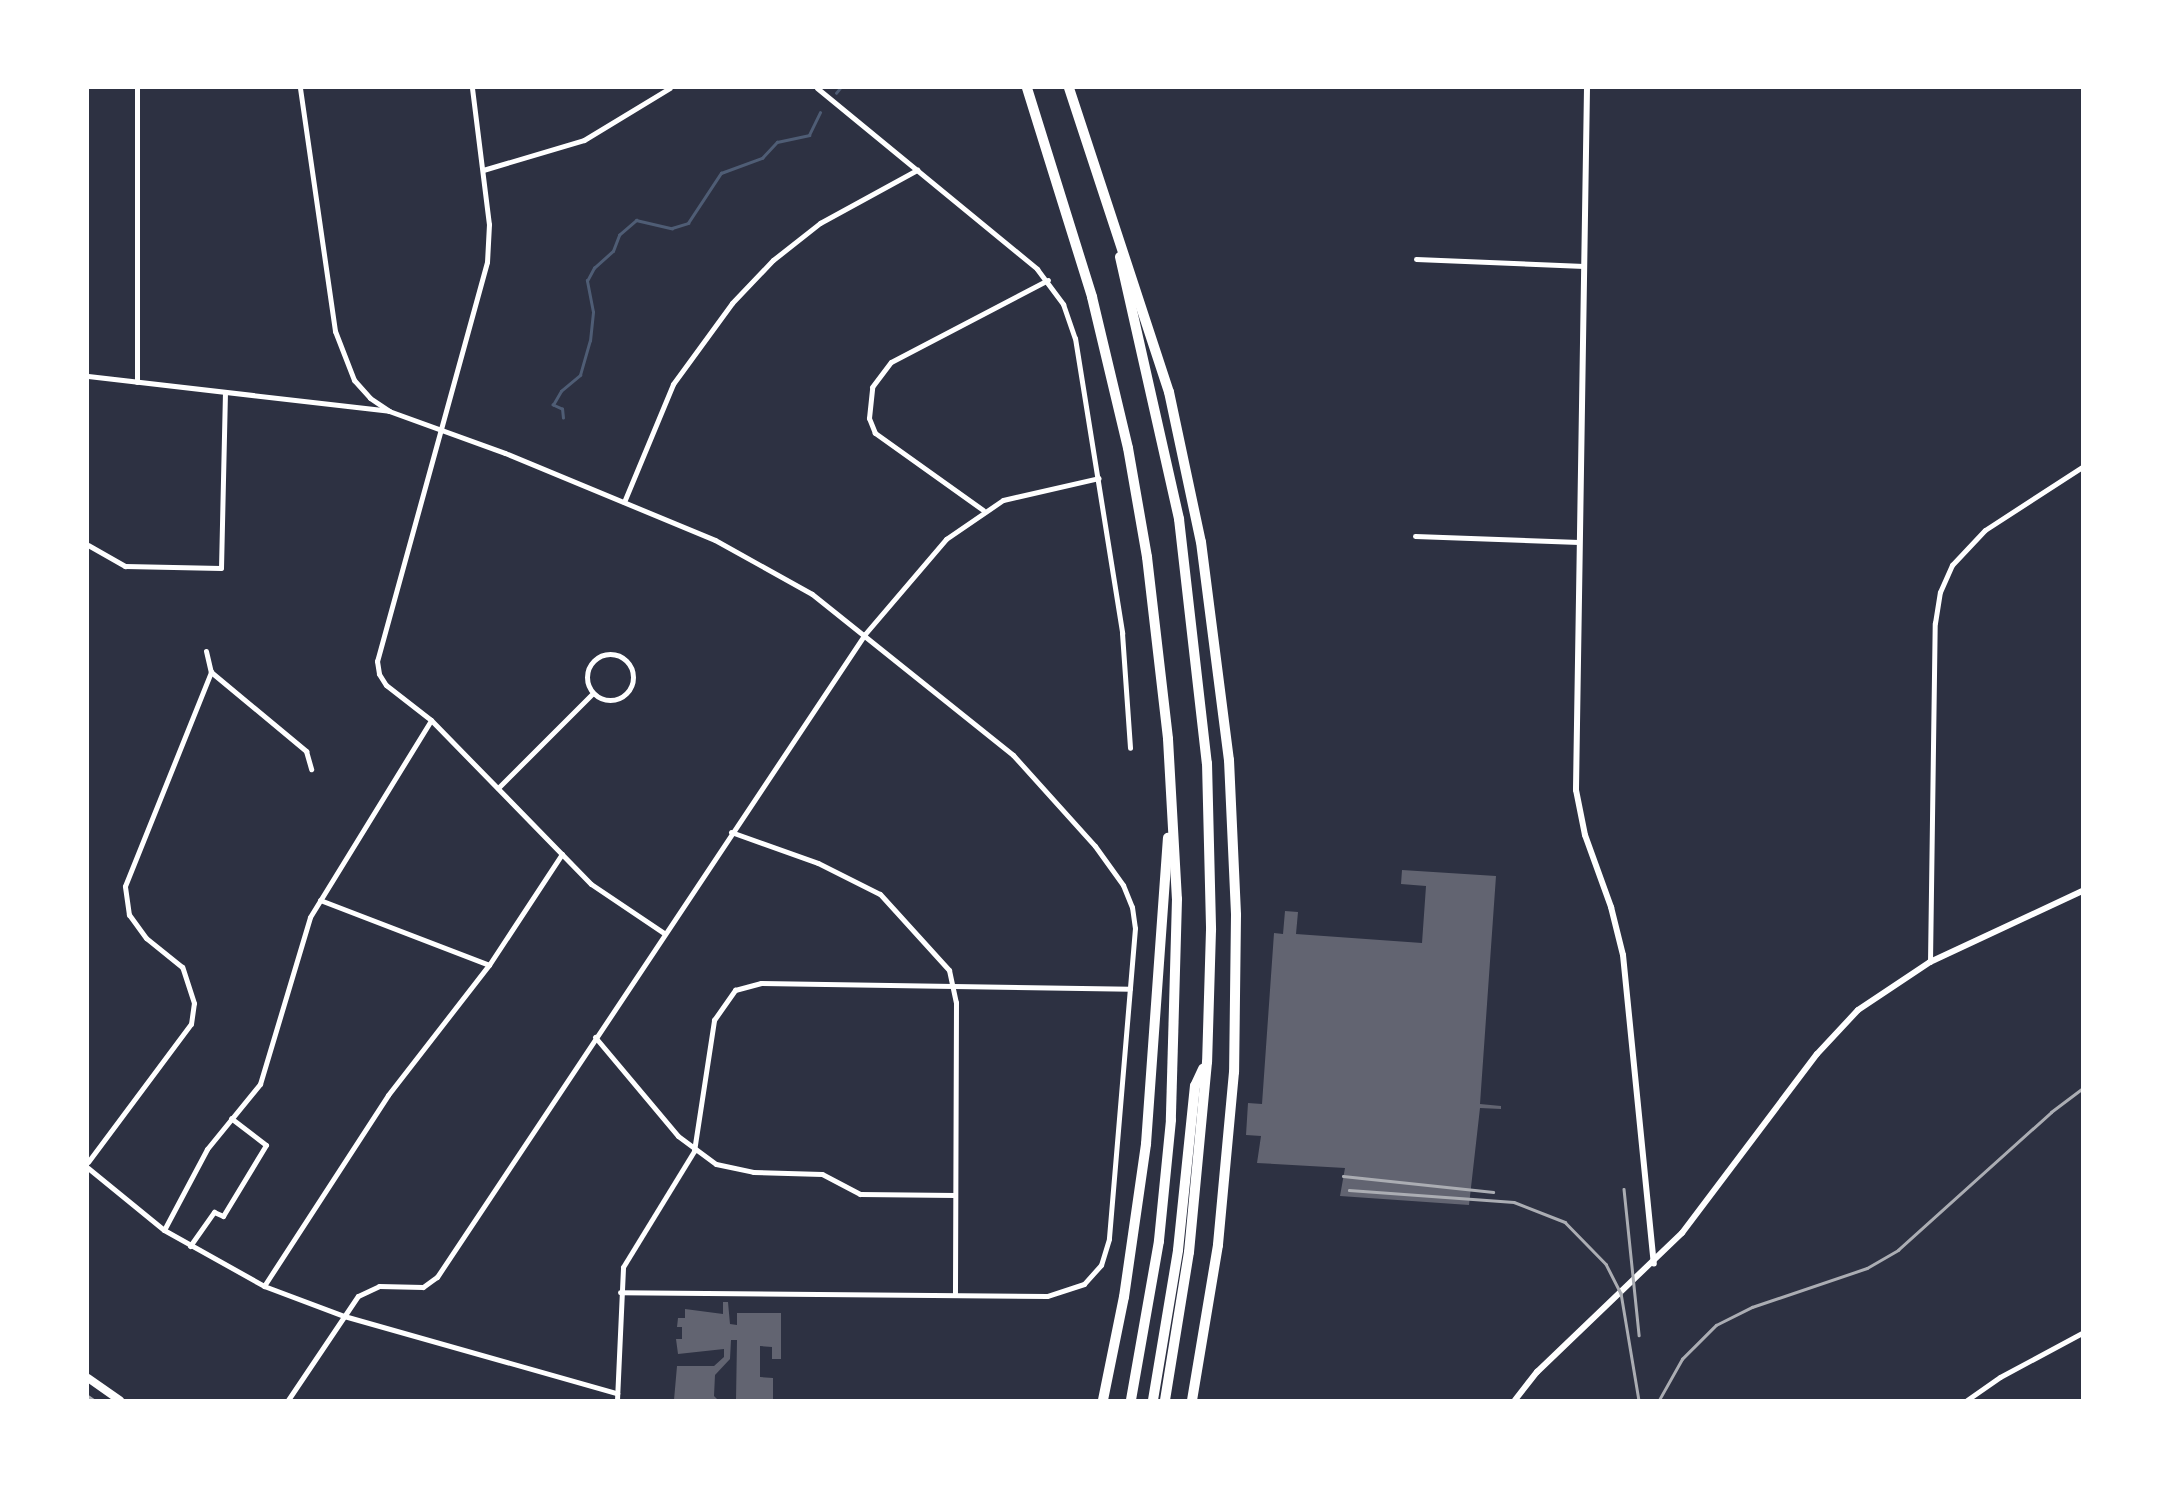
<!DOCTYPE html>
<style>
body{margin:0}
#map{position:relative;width:2170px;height:1488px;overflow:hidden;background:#2d3142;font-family:"Source Serif 4",serif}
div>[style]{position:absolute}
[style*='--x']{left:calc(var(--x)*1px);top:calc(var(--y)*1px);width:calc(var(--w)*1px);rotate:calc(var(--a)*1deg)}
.stream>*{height:2.5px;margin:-1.25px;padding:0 1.25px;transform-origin:1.25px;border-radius:1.25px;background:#4f5d75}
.building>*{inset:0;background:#626471}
.minor>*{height:5px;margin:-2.5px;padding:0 2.5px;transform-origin:2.5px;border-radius:2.5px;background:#fff}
.minor>.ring{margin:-2.5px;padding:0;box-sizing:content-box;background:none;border:5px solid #fff;border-radius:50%}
.tertiary>*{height:6px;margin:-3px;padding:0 3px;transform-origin:3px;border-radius:3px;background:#fff}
.primary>*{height:8px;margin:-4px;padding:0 4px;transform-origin:4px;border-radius:4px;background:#fff}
.motorway>*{height:10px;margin:-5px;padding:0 5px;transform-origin:5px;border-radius:5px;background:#fff}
.rail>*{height:2.5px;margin:-1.25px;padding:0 1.25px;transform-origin:1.25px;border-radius:1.25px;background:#abadb3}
span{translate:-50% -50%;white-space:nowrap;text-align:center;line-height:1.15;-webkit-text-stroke:7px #fff;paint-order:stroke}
.frame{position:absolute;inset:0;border:89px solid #fff;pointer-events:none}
</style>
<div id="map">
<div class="stream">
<div style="--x:836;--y:93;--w:6;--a:-51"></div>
<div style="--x:563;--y:418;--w:9;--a:-96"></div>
<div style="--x:562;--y:409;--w:10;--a:-156"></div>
<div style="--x:553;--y:405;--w:16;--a:-60"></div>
<div style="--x:561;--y:391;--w:25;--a:-40"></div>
<div style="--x:580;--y:375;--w:35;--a:-74"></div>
<div style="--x:590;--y:341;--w:29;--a:-84"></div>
<div style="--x:593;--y:312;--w:32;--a:-101"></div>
<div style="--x:587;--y:281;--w:15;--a:-62"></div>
<div style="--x:594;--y:268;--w:25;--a:-42"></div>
<div style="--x:613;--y:251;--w:17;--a:-69"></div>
<div style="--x:619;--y:235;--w:23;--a:-41"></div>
<div style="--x:636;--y:220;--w:37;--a:13"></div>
<div style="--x:672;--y:228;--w:17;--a:-17"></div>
<div style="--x:688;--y:223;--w:60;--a:-56.6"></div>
<div style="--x:721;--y:173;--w:44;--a:-20.1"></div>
<div style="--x:762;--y:158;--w:22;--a:-47"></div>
<div style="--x:777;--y:142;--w:33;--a:-12"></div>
<div style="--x:809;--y:135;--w:25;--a:-64"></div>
</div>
<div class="building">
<div style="clip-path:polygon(1402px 870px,1496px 876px,1480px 1104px,1501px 1106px,1501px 1109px,1480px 1108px,1469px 1205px,1340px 1196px,1345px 1168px,1257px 1163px,1261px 1136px,1246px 1135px,1248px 1103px,1262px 1104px,1274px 933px,1283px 934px,1285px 911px,1298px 912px,1296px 934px,1422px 943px,1426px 886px,1401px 884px)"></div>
<div style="clip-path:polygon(723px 1302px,728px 1302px,730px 1324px,737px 1325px,737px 1313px,781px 1313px,781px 1359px,772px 1359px,772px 1347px,760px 1346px,760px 1377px,773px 1378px,773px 1400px,736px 1400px,737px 1340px,731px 1340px,730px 1359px,715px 1375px,714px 1396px,718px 1400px,674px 1400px,677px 1366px,714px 1366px,724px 1357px,724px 1349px,678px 1354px,676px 1339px,682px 1339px,682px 1327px,677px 1327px,678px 1318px,685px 1318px,685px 1309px,723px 1314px)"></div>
</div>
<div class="minor">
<div style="--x:300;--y:88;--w:246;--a:81.8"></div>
<div style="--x:335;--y:331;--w:53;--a:68.8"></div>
<div style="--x:354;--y:380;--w:24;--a:48"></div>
<div style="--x:370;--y:398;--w:23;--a:34"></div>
<div style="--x:389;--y:411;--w:123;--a:19.9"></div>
<div style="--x:505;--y:453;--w:227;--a:22.5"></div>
<div style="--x:715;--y:540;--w:111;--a:29.1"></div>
<div style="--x:812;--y:594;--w:258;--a:38.7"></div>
<div style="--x:1013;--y:755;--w:122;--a:48"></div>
<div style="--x:1095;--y:846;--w:48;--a:54.3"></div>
<div style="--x:1123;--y:885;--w:24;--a:68"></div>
<div style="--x:1132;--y:907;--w:21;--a:82"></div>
<div style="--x:1135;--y:928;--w:312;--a:94.8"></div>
<div style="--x:1109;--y:1239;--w:27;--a:107"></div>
<div style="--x:1101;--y:1265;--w:25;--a:132"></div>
<div style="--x:1084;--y:1284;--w:39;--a:162"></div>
<div style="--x:1047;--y:1296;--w:427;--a:-179.5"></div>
<div style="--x:472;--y:88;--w:137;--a:82.9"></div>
<div style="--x:489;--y:224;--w:38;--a:93"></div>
<div style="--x:487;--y:262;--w:414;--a:105.4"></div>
<div style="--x:377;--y:661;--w:13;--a:81"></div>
<div style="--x:379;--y:674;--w:13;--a:58"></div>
<div style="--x:386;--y:685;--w:57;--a:37.9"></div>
<div style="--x:431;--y:720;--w:229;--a:45.7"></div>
<div style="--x:591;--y:884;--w:88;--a:33.9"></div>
<div style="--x:817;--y:88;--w:285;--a:39.4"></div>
<div style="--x:1037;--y:269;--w:44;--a:53.4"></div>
<div style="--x:1063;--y:304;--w:36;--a:71"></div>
<div style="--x:1075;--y:338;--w:299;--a:80.9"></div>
<div style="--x:1122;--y:633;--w:115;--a:86"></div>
<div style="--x:483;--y:170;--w:105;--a:-16.5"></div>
<div style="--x:584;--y:140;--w:100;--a:-31.2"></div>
<div style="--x:1416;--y:259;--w:168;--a:2.4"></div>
<div style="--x:88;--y:376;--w:303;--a:6.6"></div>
<div style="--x:137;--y:382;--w:294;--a:-90"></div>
<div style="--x:624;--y:502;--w:128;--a:-67.4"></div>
<div style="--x:673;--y:384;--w:100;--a:-53.9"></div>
<div style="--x:732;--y:303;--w:59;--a:-46.4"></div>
<div style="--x:773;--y:260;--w:60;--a:-38.2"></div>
<div style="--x:820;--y:223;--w:111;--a:-28.7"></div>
<div style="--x:983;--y:510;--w:133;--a:-144.5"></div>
<div style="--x:875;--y:433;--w:16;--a:-112"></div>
<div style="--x:869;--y:418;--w:31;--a:-84"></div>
<div style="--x:872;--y:387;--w:31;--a:-53"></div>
<div style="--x:891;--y:362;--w:177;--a:-27.6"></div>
<div style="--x:1415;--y:536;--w:164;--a:2.1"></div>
<div style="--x:88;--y:545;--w:43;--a:29.6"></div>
<div style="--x:125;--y:566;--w:96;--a:1.2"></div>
<div style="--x:221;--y:568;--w:176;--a:-88.7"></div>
<div style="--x:206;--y:651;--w:22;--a:77"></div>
<div class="ring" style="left:587px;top:654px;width:41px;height:41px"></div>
<div style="--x:211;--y:672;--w:124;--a:39.7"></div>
<div style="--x:306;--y:751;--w:19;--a:74"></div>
<div style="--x:498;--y:788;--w:134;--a:-45"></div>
<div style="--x:731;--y:832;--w:92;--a:19.6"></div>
<div style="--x:818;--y:863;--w:69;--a:26.6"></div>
<div style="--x:880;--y:894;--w:103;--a:47.8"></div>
<div style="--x:949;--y:970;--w:33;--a:78"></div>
<div style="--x:956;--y:1002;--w:293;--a:90.2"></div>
<div style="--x:320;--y:900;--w:181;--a:21"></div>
<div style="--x:1930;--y:962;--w:339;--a:-89.2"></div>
<div style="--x:1935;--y:623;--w:31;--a:-81"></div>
<div style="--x:1940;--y:592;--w:30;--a:-66"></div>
<div style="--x:1952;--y:565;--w:48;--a:-46.7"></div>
<div style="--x:1985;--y:530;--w:116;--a:-33"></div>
<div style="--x:595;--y:1037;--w:129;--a:50"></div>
<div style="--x:678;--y:1136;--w:47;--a:36.4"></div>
<div style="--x:716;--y:1164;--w:38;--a:12"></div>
<div style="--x:753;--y:1172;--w:69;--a:1.7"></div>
<div style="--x:822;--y:1174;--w:43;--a:27.8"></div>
<div style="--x:860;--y:1194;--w:95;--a:0.6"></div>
<div style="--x:88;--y:1162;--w:172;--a:-53.3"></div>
<div style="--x:191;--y:1024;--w:21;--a:-82"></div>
<div style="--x:194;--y:1003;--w:38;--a:-108"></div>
<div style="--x:182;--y:967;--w:46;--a:-141.1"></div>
<div style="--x:146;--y:938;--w:29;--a:-126"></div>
<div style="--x:129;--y:915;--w:29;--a:-98"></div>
<div style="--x:125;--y:886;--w:231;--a:-68.1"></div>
<div style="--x:88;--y:1168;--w:98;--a:39.2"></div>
<div style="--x:164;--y:1230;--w:115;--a:29.2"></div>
<div style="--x:264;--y:1286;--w:85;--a:20.6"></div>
<div style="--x:344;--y:1316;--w:284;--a:15.8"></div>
<div style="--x:164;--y:1230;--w:92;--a:-62"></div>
<div style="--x:207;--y:1149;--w:84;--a:-50.8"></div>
<div style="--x:260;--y:1084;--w:174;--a:-73.3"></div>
<div style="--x:310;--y:917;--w:231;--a:-58.4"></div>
<div style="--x:190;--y:1246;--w:42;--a:-54.8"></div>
<div style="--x:214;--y:1212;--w:10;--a:24"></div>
<div style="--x:223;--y:1216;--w:83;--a:-58.8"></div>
<div style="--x:266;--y:1145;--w:44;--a:-142.4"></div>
<div style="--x:264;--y:1286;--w:228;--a:-57"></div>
<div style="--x:388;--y:1095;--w:165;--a:-52.2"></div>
<div style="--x:489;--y:965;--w:133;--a:-56.7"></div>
<div style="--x:288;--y:1400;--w:125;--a:-56.1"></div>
<div style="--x:358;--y:1296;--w:23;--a:-25"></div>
<div style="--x:379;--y:1286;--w:44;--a:1.3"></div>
<div style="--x:423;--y:1287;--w:17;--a:-36"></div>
<div style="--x:437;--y:1277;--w:772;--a:-56.35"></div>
<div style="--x:865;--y:634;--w:125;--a:-49.5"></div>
<div style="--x:946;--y:539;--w:69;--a:-34.4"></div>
<div style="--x:1003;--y:500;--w:98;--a:-12.9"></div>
<div style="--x:617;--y:1400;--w:133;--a:-87.4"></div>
<div style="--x:623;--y:1267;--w:136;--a:-58.5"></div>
<div style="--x:694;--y:1151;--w:133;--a:-81.3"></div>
<div style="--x:714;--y:1020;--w:37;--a:-55"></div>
<div style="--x:735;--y:990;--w:27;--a:-15"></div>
<div style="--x:761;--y:983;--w:369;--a:0.9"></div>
<div style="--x:1967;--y:1400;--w:40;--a:-34.9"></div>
<div style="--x:2000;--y:1377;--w:93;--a:-28.2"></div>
</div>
<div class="tertiary">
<div style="--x:1587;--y:88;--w:702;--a:90.9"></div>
<div style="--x:1576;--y:790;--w:46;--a:78.7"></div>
<div style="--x:1585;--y:835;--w:77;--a:70.1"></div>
<div style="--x:1611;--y:907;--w:49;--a:76"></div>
<div style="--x:1623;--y:955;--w:310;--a:84.3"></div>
<div style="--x:1515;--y:1400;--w:36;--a:-52"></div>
<div style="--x:1537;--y:1372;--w:201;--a:-43.8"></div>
<div style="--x:1682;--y:1233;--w:224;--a:-53"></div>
<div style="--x:1817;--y:1054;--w:60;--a:-47"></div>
<div style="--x:1858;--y:1010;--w:87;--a:-33.7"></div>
<div style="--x:1930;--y:962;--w:168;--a:-25"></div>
</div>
<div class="primary">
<div style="--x:88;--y:1378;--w:39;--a:35"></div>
</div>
<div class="motorway">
<div style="--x:1027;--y:88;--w:219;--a:72.7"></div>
<div style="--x:1092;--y:297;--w:155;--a:76.6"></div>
<div style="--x:1128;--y:448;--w:111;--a:80.1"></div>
<div style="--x:1147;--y:557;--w:183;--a:83.4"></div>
<div style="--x:1168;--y:739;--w:160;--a:86.8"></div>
<div style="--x:1177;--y:899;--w:221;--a:91.6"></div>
<div style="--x:1171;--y:1120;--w:122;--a:95.7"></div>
<div style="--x:1159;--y:1241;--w:161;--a:100"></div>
<div style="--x:1069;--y:88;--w:320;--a:71.8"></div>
<div style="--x:1169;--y:392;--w:153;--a:78"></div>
<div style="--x:1201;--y:542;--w:220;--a:82.7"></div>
<div style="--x:1229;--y:760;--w:155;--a:87.4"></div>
<div style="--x:1236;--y:915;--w:157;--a:90.7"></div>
<div style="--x:1234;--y:1072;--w:174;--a:95.3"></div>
<div style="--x:1218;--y:1245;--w:157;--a:99.5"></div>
<div style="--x:1120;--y:257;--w:269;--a:77.3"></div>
<div style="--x:1179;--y:519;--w:246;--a:83.5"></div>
<div style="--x:1207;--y:763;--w:167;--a:88.6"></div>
<div style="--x:1211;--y:930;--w:132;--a:91.7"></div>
<div style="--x:1207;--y:1062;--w:191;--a:95.4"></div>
<div style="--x:1189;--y:1252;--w:150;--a:99.2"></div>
<div style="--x:1103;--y:1400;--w:105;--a:-78.5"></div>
<div style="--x:1124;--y:1297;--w:155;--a:-81.8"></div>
<div style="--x:1146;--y:1144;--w:307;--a:-85.9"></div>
<div style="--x:1153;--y:1400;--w:152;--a:-80.5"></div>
<div style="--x:1178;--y:1250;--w:165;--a:-84.1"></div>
<div style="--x:1195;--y:1086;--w:19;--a:-65"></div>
</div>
<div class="rail">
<div style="--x:1343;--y:1176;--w:151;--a:6.1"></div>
<div style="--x:1624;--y:1189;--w:147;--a:84.1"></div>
<div style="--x:1349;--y:1190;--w:165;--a:4.2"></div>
<div style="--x:1514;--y:1202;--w:55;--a:21.4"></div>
<div style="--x:1565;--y:1222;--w:59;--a:45.7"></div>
<div style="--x:1606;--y:1264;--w:33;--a:63"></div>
<div style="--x:1621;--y:1293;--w:109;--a:80.5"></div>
<div style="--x:88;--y:1396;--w:7;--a:34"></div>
<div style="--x:1659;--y:1400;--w:47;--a:-60.7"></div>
<div style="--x:1682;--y:1359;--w:48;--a:-45"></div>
<div style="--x:1716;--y:1325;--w:40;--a:-26.6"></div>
<div style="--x:1752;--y:1307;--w:121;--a:-18.7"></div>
<div style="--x:1867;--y:1268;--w:36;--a:-30"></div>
<div style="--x:1898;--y:1250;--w:206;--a:-42"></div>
<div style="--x:2051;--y:1112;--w:39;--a:-37"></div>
</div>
<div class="frame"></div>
</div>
